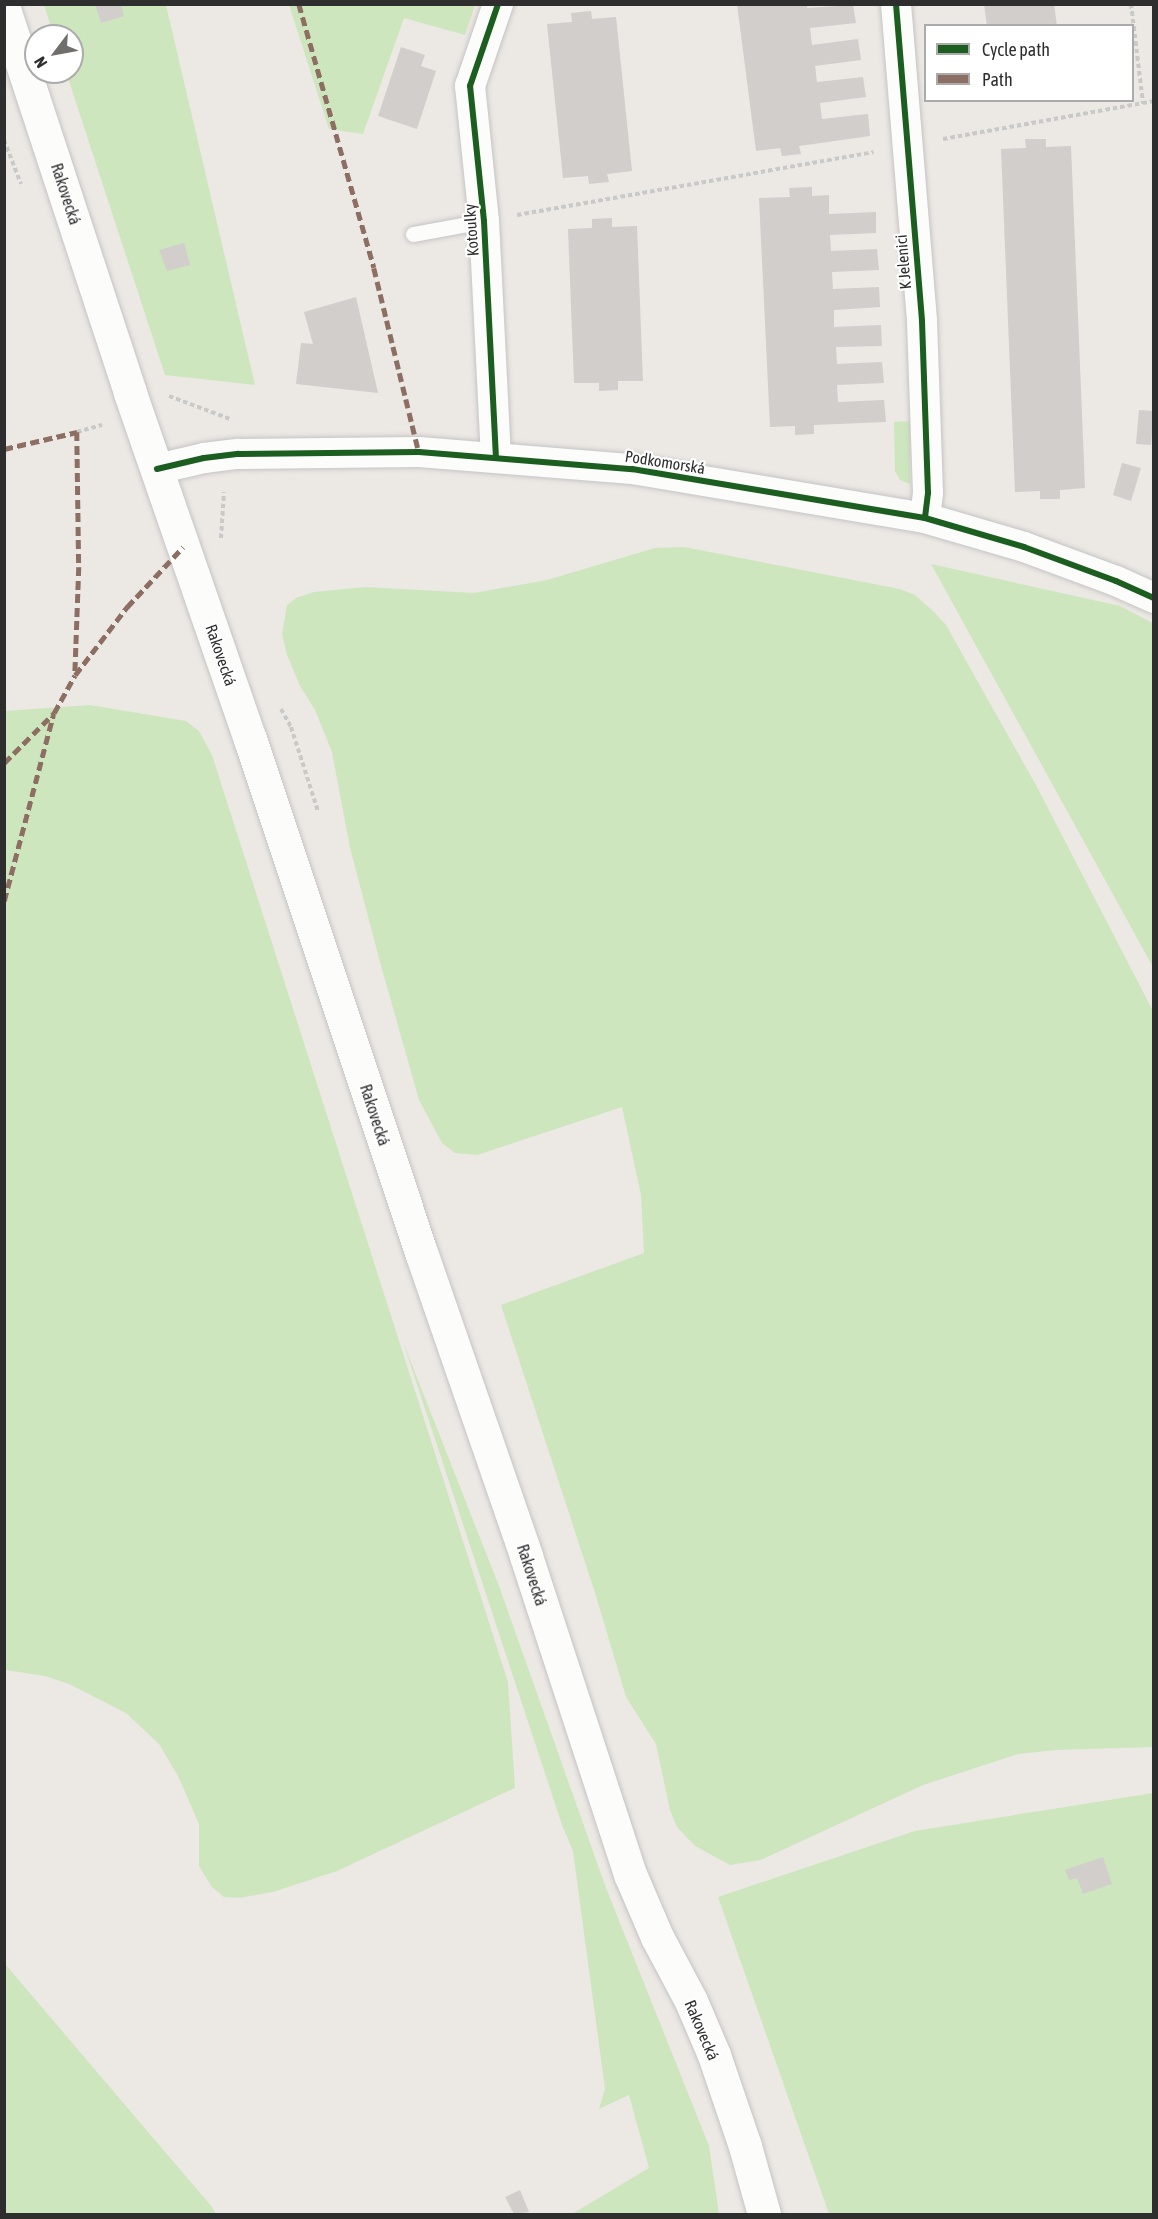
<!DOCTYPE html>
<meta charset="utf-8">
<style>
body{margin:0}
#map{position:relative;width:1158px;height:2219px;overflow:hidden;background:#ece8e4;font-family:"Asap Condensed",sans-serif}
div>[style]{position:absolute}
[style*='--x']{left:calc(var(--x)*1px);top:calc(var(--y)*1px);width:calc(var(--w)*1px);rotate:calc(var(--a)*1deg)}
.green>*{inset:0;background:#cee6be}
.building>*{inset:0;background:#d1cecb}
.path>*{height:4px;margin-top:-2px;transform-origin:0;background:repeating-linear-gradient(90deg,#c9c9c8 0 4.5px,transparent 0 7.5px)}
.roads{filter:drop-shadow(0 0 2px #c5c4c5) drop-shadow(0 0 2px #c5c4c5)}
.service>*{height:15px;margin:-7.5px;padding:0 7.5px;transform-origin:7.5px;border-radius:7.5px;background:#fcfcfb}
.minor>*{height:30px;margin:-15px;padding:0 15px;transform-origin:15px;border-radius:15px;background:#fcfcfb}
.secondary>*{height:33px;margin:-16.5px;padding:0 16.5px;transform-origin:16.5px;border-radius:16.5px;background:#fcfcfb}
.quiet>*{height:4.5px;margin-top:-2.25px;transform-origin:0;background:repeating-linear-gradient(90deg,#8d6e63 0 9px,transparent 0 13.5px)}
.cycleway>*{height:6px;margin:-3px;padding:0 3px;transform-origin:3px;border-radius:3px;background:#1b5e20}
span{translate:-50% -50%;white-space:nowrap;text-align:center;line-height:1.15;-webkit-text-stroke:4.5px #fff;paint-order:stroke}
.street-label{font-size:16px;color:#2e2e2e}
.frame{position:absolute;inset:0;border:6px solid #2e2e2e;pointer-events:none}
.legend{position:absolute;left:924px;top:24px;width:210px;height:78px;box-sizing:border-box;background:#fff;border:2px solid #ababab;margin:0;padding:8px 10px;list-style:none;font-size:18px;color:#2e2e2e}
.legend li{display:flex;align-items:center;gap:12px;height:30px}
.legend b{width:30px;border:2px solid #ababab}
.north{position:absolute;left:24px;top:24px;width:60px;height:60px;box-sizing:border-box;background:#fff;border:2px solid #ababab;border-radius:50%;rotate:238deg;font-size:16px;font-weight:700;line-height:24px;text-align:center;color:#2e2e2e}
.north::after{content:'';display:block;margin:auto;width:21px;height:27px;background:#706f6e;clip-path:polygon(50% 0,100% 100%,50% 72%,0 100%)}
</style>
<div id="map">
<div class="green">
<div style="clip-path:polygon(44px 5px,166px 5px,255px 385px,165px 375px,66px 72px,72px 72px,72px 36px,54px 36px)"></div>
<div style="clip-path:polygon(289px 5px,289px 4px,475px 5px,465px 35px,404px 18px,363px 134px,329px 129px)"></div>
<div style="clip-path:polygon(910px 421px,910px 484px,900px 480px,895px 471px,894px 422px)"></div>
<div style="clip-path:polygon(684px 547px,900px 589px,915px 595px,934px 612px,946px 625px,1037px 787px,1154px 1013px,1153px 1747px,1056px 1750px,1018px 1754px,923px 1785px,761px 1860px,730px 1865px,695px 1846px,677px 1827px,670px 1810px,656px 1744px,626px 1697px,596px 1596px,501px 1305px,644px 1253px,641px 1195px,622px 1107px,477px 1155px,455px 1153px,442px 1143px,419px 1100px,380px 962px,350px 848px,332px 752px,315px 710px,300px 686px,287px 655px,282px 634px,287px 605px,296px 598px,314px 592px,365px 587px,474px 593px,547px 580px,655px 548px)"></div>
<div style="clip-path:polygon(931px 564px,1120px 606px,1153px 623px,1153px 967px)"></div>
<div style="clip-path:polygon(90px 705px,186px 721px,199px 731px,212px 755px,508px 1682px,515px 1788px,337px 1871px,273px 1892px,239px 1898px,224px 1897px,212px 1887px,199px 1866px,199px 1824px,178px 1776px,159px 1744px,126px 1713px,69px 1684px,45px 1676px,5px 1670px,5px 711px)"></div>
<div style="clip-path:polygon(403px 1342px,499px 1586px,606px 1888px,709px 2146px,719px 2214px,572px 2214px,649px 2168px,629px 2095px,599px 2109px,605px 2089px,573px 1851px,562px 1825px)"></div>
<div style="clip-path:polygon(1153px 1793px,1153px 2214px,829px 2214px,718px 1897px,915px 1831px)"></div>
<div style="clip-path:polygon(5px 1964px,212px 2207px,216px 2214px,5px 2214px)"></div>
</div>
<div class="building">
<div style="clip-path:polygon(95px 4px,121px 4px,124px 16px,101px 23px)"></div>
<div style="clip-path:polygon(737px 4px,807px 4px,807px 8px,853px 5px,856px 23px,810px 28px,812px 45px,858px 39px,861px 60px,815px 66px,817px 82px,863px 77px,866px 97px,820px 103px,822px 119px,868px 114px,870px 136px,799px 146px,801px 154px,782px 156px,780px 148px,756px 151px)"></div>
<div style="clip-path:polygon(984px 4px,1054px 4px,1057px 26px,987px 26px)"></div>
<div style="clip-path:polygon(591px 11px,592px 19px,616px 17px,632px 171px,607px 174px,609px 182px,589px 184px,588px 176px,563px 178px,547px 24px,572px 22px,571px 13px)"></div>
<div style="clip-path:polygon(401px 47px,425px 55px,421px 66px,436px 71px,417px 129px,378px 116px)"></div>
<div style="clip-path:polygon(1025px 139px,1046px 139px,1046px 147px,1071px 146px,1085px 488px,1060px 490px,1060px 499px,1040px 499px,1040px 491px,1015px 492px,1001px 149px,1026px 148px)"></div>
<div style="clip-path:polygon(812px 187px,812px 196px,829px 195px,829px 214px,876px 212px,876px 233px,830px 235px,831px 251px,877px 249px,879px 270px,832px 272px,833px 289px,879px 287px,880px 307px,834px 310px,834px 327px,881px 325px,882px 346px,836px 347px,837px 364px,882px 362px,884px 383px,837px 385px,838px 402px,884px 400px,886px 422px,814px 425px,814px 434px,795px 435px,795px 426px,770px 427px,759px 198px,790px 197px,789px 188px)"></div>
<div style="clip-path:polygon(612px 218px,612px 227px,637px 226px,643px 381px,618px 381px,618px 390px,599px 391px,599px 383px,574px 383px,568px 229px,592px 228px,592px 219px)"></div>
<div style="clip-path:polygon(184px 243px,190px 265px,167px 271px,159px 250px)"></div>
<div style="clip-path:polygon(356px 297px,378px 393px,296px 384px,301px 343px,313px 344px,304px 312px)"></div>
<div style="clip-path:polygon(1139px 410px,1154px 411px,1151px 445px,1136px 444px)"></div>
<div style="clip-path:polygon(1122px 463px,1141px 468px,1131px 501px,1113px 495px)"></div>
<div style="clip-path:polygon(1103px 1857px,1112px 1884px,1083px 1894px,1077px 1878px,1069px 1880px,1065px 1870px)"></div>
<div style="clip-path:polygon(520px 2190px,529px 2212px,514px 2214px,505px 2197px)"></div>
</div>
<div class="path">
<div style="--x:1131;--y:4;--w:100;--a:83.1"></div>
<div style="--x:943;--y:139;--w:214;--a:-10.2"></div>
<div style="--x:4;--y:140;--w:47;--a:68.9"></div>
<div style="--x:517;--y:215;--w:362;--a:-10"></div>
<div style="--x:169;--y:396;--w:65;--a:20.7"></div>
<div style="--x:77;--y:432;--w:26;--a:-16"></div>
<div style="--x:221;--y:538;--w:46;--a:-86.3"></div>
<div style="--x:281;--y:709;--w:21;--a:61"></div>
<div style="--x:291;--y:727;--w:88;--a:72.2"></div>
</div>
<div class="roads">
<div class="service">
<div style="--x:413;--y:234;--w:72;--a:-10.4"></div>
</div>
<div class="minor">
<div style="--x:896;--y:4;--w:318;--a:85.3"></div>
<div style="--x:922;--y:321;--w:172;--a:88"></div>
<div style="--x:928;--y:493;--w:25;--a:97"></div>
<div style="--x:496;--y:458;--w:237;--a:-92.9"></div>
<div style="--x:484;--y:221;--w:136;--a:-95.9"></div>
<div style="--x:470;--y:86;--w:87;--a:-71.1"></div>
<div style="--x:157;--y:469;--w:48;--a:-13.2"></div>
<div style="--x:204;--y:458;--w:35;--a:-7"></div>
<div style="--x:239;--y:454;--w:180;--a:-0.6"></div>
<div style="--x:419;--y:452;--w:214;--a:4.6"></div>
<div style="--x:632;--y:469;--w:297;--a:9.5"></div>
<div style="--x:925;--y:518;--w:103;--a:16.3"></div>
<div style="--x:1024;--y:547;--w:98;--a:20.3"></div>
<div style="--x:1116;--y:581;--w:42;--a:24.1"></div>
</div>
<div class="secondary">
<div style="--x:4;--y:9;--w:404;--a:71.8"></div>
<div style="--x:130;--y:393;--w:366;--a:70.9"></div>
<div style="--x:250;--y:739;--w:544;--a:71.57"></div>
<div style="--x:422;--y:1255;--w:318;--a:70.9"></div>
<div style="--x:526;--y:1556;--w:335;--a:71.9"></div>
<div style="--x:630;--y:1874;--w:69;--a:66.8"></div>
<div style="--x:657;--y:1937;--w:72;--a:62"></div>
<div style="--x:691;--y:2001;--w:59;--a:66.9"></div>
<div style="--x:714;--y:2055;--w:96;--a:71.2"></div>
<div style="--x:745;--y:2146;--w:71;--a:74.4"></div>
</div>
</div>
<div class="quiet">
<div style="--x:299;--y:4;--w:274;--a:74.1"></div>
<div style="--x:374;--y:268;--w:189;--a:76.3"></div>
<div style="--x:4;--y:449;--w:75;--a:-13.1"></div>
<div style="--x:77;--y:432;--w:135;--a:89.2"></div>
<div style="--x:79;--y:567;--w:108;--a:92.1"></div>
<div style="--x:4;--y:763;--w:71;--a:-45"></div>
<div style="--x:54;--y:713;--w:43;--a:-61.1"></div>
<div style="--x:75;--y:675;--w:86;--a:-52.6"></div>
<div style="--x:127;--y:607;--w:82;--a:-47"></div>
<div style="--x:4;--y:901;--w:192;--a:-75.2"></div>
</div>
<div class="cycleway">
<div style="--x:896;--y:4;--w:318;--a:85.3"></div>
<div style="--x:922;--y:321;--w:172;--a:88"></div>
<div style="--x:928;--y:493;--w:25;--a:97"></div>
<div style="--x:496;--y:458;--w:237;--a:-92.9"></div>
<div style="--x:484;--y:221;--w:136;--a:-95.9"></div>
<div style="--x:470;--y:86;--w:87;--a:-71.1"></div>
<div style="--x:157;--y:469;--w:48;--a:-13.2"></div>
<div style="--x:204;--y:458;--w:35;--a:-7"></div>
<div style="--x:239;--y:454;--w:180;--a:-0.6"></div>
<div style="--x:419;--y:452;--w:214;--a:4.6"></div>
<div style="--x:632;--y:469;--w:297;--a:9.5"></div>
<div style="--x:925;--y:518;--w:103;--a:16.3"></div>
<div style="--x:1024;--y:547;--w:98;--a:20.3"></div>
<div style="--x:1116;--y:581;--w:42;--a:24.1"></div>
</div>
<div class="street-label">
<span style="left:66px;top:194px;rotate:72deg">Rakovecká</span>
<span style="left:471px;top:230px;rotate:-94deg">Kotoulky</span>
<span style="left:903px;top:262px;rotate:-95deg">K Jelenici</span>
<span style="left:665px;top:462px;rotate:9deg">Podkomorská</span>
<span style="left:221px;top:655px;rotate:71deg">Rakovecká</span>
<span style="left:375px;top:1115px;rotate:72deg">Rakovecká</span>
<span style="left:532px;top:1575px;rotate:72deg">Rakovecká</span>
<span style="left:702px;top:2030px;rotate:67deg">Rakovecká</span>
</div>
<div class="frame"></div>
<ul class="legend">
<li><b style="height:8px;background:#1b5e20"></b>Cycle path</li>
<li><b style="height:8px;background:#8d6e63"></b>Path</li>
</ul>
<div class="north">N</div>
</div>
